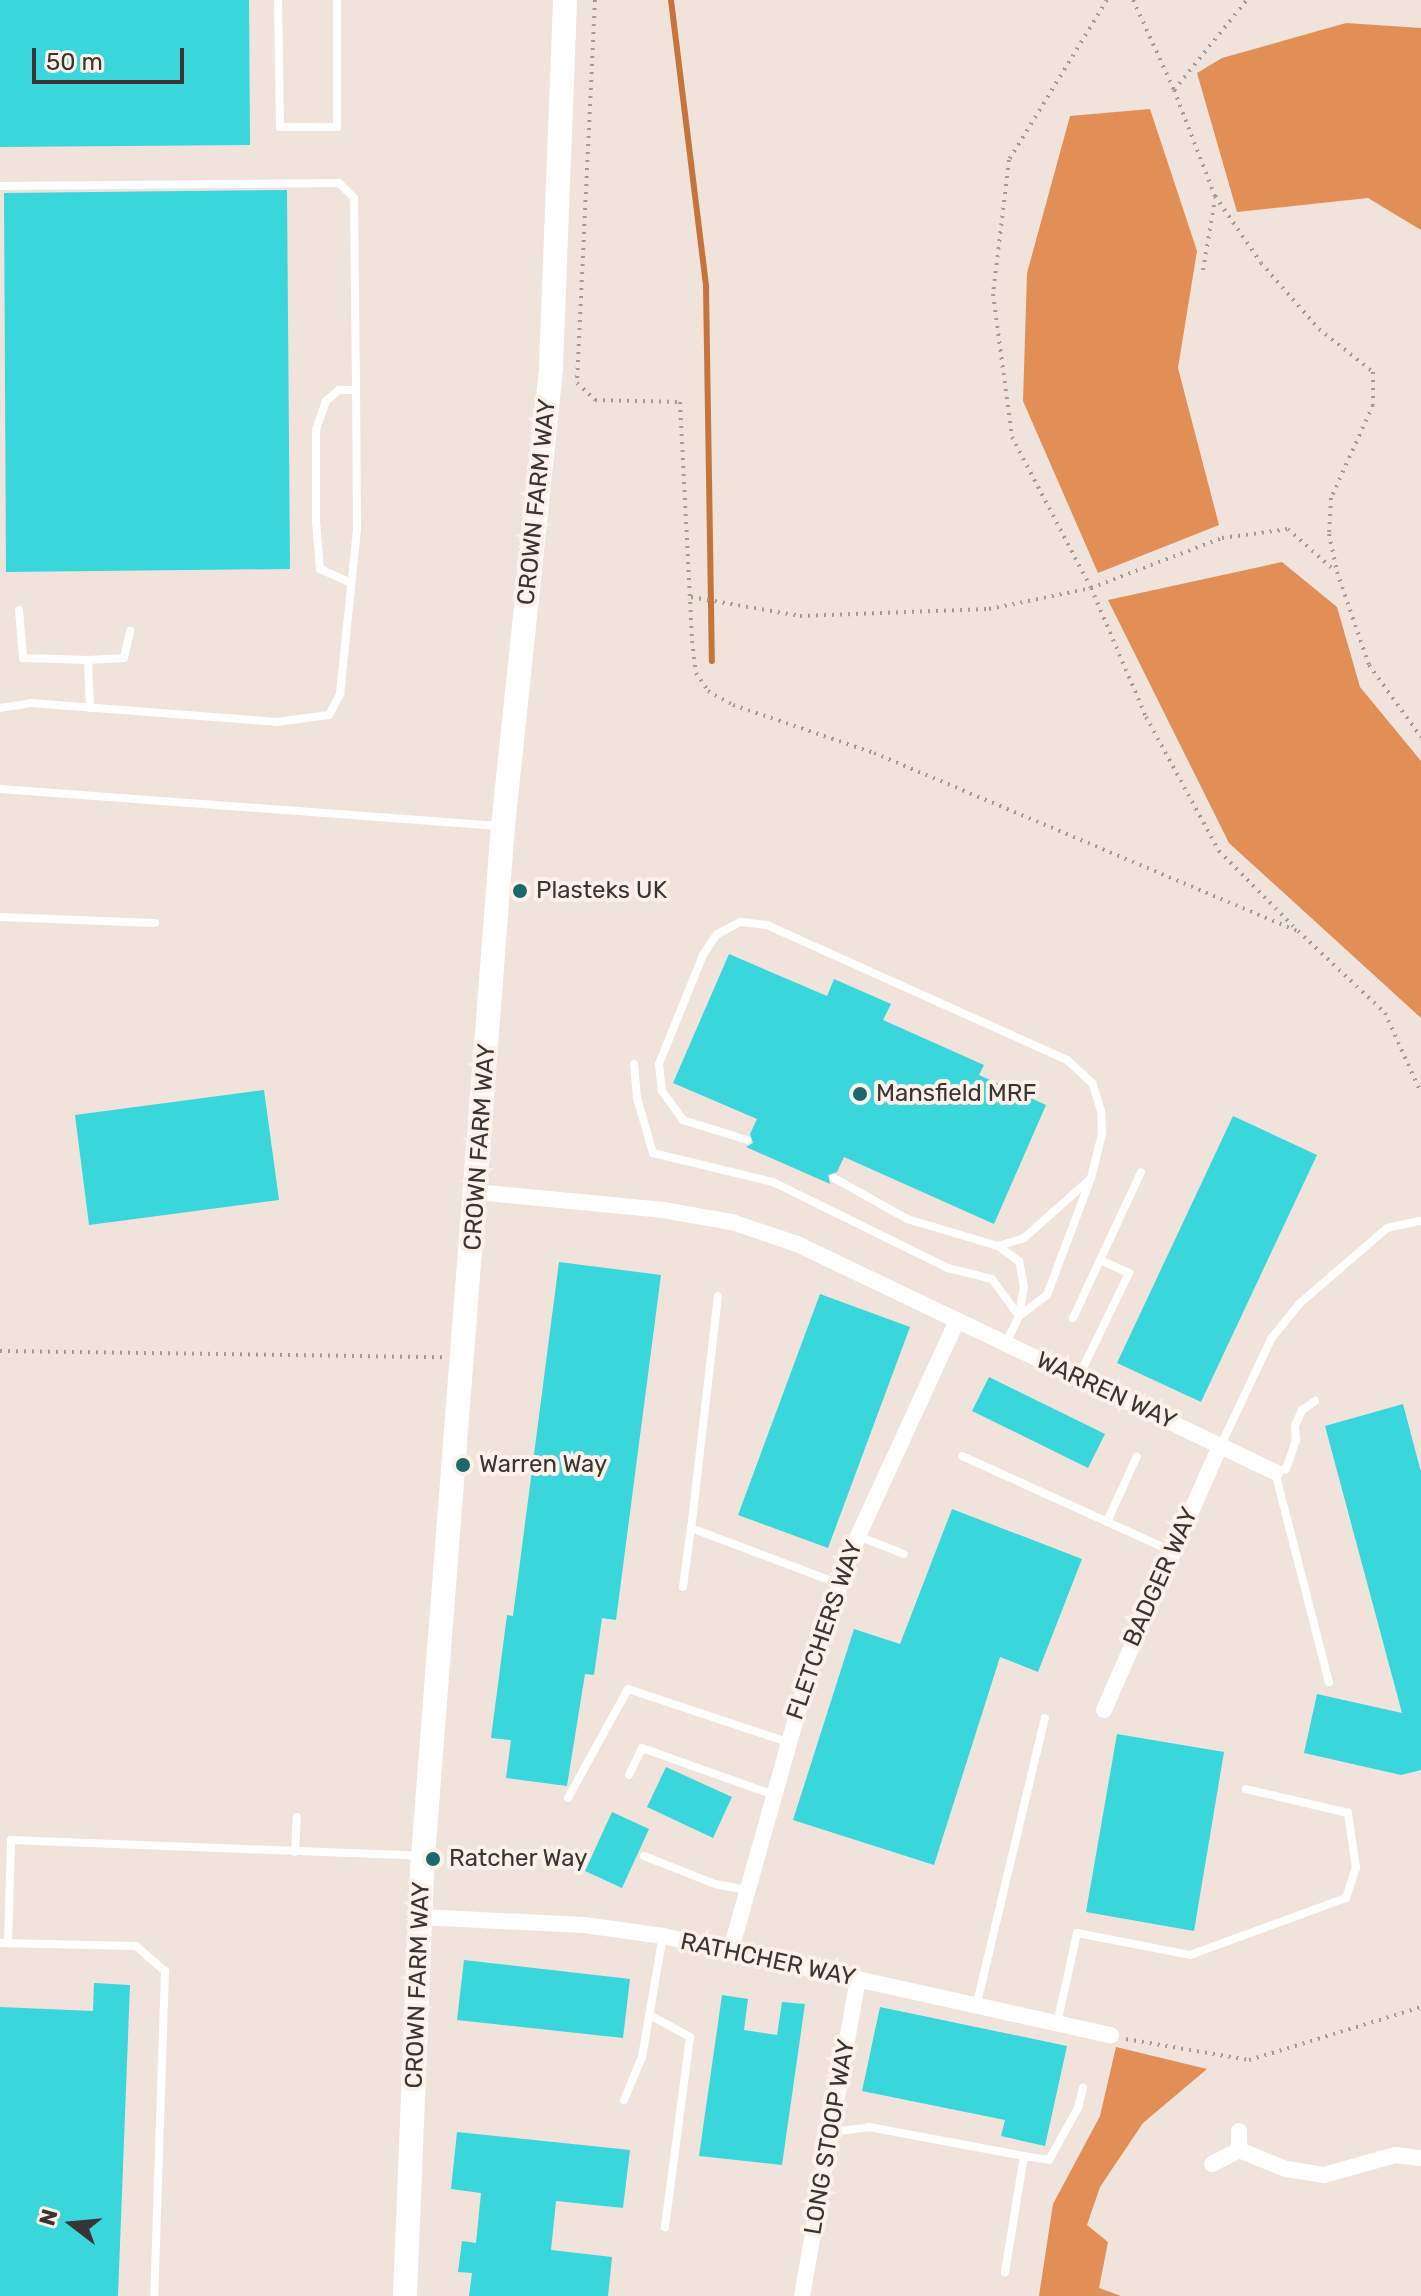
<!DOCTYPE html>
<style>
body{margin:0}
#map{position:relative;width:1421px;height:2296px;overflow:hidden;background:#f0e3dc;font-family:Rubik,sans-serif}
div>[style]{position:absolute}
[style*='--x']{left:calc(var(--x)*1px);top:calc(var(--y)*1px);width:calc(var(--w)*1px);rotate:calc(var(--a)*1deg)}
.forest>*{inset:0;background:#e28e57}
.stream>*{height:6px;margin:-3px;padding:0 3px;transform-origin:3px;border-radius:3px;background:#c6743c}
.building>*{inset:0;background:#39d6dc}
.path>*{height:4px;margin-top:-2px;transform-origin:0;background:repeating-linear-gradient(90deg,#a49b96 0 2px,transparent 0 8px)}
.lane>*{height:8px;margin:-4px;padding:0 4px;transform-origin:4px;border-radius:4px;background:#fff}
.street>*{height:16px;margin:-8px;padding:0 8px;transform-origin:8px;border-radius:8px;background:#fff}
.secondary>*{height:24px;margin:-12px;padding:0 12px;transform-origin:12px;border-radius:12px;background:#fff}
.dots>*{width:22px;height:22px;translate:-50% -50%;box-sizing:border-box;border:4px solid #fdf1e9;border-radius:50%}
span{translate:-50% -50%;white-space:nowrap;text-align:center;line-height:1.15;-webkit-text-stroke:8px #fdf1e9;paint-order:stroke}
.street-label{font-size:24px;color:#393532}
.poi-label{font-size:24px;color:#393532}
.left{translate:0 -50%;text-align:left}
.north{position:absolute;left:32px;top:2184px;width:80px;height:80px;-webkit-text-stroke:6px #fdf1e9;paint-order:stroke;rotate:286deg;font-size:22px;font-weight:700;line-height:32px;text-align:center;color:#393532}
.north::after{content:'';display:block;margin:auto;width:28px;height:36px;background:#393532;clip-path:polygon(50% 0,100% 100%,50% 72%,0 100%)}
.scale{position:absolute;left:32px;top:48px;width:152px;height:36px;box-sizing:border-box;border:4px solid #393532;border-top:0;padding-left:10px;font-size:24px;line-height:28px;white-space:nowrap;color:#393532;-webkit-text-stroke:6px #fdf1e9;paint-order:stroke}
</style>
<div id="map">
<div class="forest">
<div style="clip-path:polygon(1346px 23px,1421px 28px,1421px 230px,1368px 198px,1237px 212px,1197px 73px,1222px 58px)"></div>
<div style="clip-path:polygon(1150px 109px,1197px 251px,1178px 368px,1219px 525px,1098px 573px,1023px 401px,1027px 273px,1070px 116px)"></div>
<div style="clip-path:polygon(1282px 562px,1337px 607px,1360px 687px,1421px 761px,1421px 1018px,1229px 843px,1108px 600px)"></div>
<div style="clip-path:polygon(1116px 2047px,1207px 2069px,1143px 2123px,1100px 2187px,1087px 2225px,1108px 2242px,1099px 2288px,1121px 2296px,1039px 2296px,1053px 2204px,1100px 2116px)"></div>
</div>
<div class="stream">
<div style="--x:671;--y:0;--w:289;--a:83"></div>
<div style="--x:706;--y:287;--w:374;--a:89.1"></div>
</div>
<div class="building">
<div style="clip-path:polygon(0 0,249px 0,250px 145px,0 147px)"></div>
<div style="clip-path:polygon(287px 190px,290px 569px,6px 572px,4px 193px)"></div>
<div style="clip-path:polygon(729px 954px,827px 996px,834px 979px,891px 1004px,883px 1020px,984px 1065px,979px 1075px,1046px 1105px,994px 1224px,844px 1157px,837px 1172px,828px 1175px,830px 1184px,746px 1147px,753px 1143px,750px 1134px,757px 1119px,673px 1083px)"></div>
<div style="clip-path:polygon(264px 1090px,279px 1200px,89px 1225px,75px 1115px)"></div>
<div style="clip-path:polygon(1233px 1116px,1317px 1155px,1201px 1402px,1117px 1363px)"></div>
<div style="clip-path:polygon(559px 1262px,661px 1275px,616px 1620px,602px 1618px,594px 1675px,585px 1674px,567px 1786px,506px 1778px,511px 1740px,491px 1738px,507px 1615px,513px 1616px)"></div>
<div style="clip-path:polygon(820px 1294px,910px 1327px,828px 1548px,738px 1515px)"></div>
<div style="clip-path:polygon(989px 1377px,1105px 1434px,1088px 1468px,972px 1411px)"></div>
<div style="clip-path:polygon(1403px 1404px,1421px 1472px,1421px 1770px,1401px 1775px,1304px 1753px,1317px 1694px,1402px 1713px,1325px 1426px)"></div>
<div style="clip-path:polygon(952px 1509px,1082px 1559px,1038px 1672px,1000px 1657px,934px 1865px,793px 1820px,854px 1629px,900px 1644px)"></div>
<div style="clip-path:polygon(1117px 1734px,1224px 1752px,1194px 1931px,1086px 1912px)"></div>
<div style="clip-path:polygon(666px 1767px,732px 1797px,713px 1838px,647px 1807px)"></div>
<div style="clip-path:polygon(612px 1812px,649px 1829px,622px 1888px,585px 1871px)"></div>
<div style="clip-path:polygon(464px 1960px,630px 1979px,623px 2038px,457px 2020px)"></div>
<div style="clip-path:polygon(94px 1983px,130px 1985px,118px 2296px,0 2296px,0 2007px,93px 2011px)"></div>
<div style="clip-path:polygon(722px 1995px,748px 1999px,744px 2030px,777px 2035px,782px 2002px,805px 2004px,782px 2165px,699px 2156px)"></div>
<div style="clip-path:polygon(880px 2007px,1067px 2046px,1045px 2146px,1001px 2136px,1005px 2120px,862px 2091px)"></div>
<div style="clip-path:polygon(457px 2132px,630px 2150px,623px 2208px,556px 2201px,551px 2250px,612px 2257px,608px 2296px,469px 2296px,472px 2273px,458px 2272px,462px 2241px,476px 2243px,481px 2193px,451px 2189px)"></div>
</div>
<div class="path">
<div style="--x:595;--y:0;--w:383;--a:92.7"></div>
<div style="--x:577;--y:383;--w:25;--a:43"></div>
<div style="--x:595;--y:400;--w:85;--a:1.3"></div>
<div style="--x:680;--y:402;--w:239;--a:87.1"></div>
<div style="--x:692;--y:641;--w:32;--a:83"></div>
<div style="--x:696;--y:673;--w:22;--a:56"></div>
<div style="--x:708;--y:691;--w:29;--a:29"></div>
<div style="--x:733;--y:705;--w:149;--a:18.8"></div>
<div style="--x:874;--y:753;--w:460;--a:22.8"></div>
<div style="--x:1298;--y:931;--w:120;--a:43.3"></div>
<div style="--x:1385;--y:1013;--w:88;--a:65.8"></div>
<div style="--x:1107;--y:0;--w:188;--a:121.5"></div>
<div style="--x:1009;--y:160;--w:135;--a:96.8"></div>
<div style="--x:993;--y:294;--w:144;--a:82.4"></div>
<div style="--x:1012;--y:437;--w:170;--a:62.4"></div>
<div style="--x:1091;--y:588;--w:140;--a:66.9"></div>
<div style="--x:1146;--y:717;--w:153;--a:61.4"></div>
<div style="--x:1219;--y:851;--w:110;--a:45.4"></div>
<div style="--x:1133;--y:0;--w:99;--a:65.5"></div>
<div style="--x:1174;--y:90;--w:116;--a:-51"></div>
<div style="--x:1174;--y:90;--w:114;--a:68.9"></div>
<div style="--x:1215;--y:196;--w:81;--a:55.5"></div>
<div style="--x:1261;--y:263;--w:88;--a:48.7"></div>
<div style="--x:1319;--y:329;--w:69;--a:38.5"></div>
<div style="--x:1373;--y:372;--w:33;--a:90"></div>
<div style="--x:1373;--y:405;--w:102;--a:114.3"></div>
<div style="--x:1331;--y:498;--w:36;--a:93"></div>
<div style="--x:1329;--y:534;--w:39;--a:78"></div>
<div style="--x:1337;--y:572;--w:98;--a:71"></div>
<div style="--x:1369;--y:665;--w:89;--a:54.2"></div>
<div style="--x:1203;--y:270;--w:72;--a:-80.4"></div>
<div style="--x:691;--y:597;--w:111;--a:9.9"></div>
<div style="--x:800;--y:616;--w:189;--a:-2.1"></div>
<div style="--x:989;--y:609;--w:104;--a:-11.6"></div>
<div style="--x:1091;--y:588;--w:140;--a:-20.9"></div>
<div style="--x:1222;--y:538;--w:67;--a:-7.8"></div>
<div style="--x:1288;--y:529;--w:63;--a:41.8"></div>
<div style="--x:0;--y:1351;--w:442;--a:0.8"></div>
<div style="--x:1126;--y:2039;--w:125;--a:9.7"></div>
<div style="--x:1249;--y:2060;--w:180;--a:-17.1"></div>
</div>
<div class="lane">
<div style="--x:278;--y:0;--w:127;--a:89.1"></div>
<div style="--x:280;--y:127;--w:57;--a:0"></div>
<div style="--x:337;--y:127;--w:127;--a:-90"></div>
<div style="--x:0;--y:186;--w:339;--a:-0.5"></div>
<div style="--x:339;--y:183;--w:21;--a:45"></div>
<div style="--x:354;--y:198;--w:192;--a:89.4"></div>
<div style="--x:19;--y:610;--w:48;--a:85.2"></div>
<div style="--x:23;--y:658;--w:65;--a:1.8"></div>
<div style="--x:88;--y:660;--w:48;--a:87.6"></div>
<div style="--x:88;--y:660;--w:36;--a:-3"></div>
<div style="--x:124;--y:658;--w:28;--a:-77"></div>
<div style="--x:0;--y:708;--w:31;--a:-9"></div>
<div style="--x:31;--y:703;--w:246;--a:4.4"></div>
<div style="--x:276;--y:722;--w:53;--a:-7.5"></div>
<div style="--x:329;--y:715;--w:24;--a:-62"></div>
<div style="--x:340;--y:694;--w:166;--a:-84.1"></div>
<div style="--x:357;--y:529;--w:139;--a:-90.4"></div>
<div style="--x:356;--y:390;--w:17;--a:180"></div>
<div style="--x:339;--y:390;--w:17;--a:140"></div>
<div style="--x:326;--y:401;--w:31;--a:109"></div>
<div style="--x:316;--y:430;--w:91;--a:90"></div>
<div style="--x:316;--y:521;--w:48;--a:85.2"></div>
<div style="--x:320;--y:569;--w:34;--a:24"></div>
<div style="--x:0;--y:789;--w:500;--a:4.24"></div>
<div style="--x:0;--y:917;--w:155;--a:2.2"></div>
<div style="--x:634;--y:1064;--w:34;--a:85"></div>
<div style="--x:637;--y:1098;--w:57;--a:73.8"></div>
<div style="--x:653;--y:1153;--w:123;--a:13.6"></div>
<div style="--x:773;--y:1182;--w:195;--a:26.2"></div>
<div style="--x:948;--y:1268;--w:45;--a:14"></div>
<div style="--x:992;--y:1279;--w:46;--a:53.9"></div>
<div style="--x:1019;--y:1316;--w:35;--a:-37"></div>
<div style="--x:1047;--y:1295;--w:125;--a:-69.4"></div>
<div style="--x:1091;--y:1178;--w:45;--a:-76"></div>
<div style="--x:1102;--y:1134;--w:23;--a:-92"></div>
<div style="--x:1101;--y:1111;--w:28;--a:-107"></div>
<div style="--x:1093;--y:1084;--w:35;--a:-137"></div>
<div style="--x:1067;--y:1060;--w:330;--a:-155.8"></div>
<div style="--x:766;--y:925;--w:26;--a:-173"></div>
<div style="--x:740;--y:922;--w:26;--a:152"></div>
<div style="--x:717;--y:934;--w:25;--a:124"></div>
<div style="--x:703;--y:955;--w:118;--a:112"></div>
<div style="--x:659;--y:1064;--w:27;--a:84"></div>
<div style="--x:662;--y:1091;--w:36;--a:54"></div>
<div style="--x:683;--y:1120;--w:67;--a:17.4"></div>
<div style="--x:834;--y:1178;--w:84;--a:29.3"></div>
<div style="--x:907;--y:1219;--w:95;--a:16.5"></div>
<div style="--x:998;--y:1246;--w:26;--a:36"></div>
<div style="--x:1019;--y:1261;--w:26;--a:79"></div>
<div style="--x:1024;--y:1287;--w:29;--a:100"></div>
<div style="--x:1019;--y:1316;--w:30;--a:116"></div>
<div style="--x:998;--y:1246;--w:27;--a:-17"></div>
<div style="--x:1024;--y:1238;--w:87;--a:-41.7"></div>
<div style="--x:718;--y:1296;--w:234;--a:96.6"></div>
<div style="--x:691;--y:1528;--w:159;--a:20.6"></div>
<div style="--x:1073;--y:1318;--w:161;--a:-65"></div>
<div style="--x:1078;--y:1378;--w:117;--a:-64.1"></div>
<div style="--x:1129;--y:1273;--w:32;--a:-156"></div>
<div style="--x:1315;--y:1401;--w:16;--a:145"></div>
<div style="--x:1302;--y:1410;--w:17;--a:114"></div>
<div style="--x:1295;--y:1426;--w:14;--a:86"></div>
<div style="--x:1296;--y:1440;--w:31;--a:109"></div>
<div style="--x:1286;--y:1469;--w:11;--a:165"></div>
<div style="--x:1275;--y:1472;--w:217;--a:75.6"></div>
<div style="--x:1221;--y:1445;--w:117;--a:-64.7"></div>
<div style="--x:1271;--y:1339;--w:45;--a:-51.3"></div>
<div style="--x:1299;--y:1304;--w:116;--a:-40.8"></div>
<div style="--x:1387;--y:1228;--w:35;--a:-12"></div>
<div style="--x:962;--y:1456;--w:230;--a:24.4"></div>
<div style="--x:1107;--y:1522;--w:72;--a:-65.6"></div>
<div style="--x:858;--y:1536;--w:49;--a:21.4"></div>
<div style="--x:683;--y:1587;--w:60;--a:-82.3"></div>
<div style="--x:629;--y:1775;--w:30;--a:-64"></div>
<div style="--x:642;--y:1748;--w:137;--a:19.6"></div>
<div style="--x:568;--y:1798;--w:124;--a:-61.2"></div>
<div style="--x:628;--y:1689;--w:168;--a:18.4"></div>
<div style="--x:295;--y:1852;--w:35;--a:-87"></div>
<div style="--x:644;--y:1856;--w:76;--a:21.5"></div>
<div style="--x:715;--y:1884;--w:33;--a:11"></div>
<div style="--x:0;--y:1943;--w:136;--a:1.3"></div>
<div style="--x:136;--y:1946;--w:38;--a:41"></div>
<div style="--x:165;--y:1971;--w:325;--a:91.9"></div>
<div style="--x:8;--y:1943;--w:103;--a:-88.3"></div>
<div style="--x:11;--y:1840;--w:411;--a:2.2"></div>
<div style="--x:976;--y:2007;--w:297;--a:-76.6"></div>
<div style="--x:650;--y:2015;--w:46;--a:28.8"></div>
<div style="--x:690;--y:2037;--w:192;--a:97.5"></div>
<div style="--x:1057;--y:2024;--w:93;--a:-77.6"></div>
<div style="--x:1077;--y:1933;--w:115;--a:11"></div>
<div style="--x:1190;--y:1955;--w:166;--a:-20.1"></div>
<div style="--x:1346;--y:1898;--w:32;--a:-72"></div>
<div style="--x:1356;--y:1868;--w:56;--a:-98.3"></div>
<div style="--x:1348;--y:1813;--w:105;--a:-166.8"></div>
<div style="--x:624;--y:2100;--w:47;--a:-67.3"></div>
<div style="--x:642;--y:2057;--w:123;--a:-80.2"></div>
<div style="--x:831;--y:2132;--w:38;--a:-7"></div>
<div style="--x:869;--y:2127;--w:158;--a:10.6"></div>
<div style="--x:1024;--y:2156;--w:118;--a:99.3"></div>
<div style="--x:1024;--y:2156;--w:25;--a:9"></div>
<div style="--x:1049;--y:2160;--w:60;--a:-60.9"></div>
<div style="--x:1078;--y:2108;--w:21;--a:-76"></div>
</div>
<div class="street">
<div style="--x:477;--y:1192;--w:187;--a:5.5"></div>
<div style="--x:663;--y:1210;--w:70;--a:9.9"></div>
<div style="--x:732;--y:1222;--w:69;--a:18.7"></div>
<div style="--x:797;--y:1244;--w:530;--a:25.5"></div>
<div style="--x:1104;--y:1710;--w:288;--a:-66.3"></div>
<div style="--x:420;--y:1917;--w:164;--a:2.8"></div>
<div style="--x:584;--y:1925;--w:80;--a:7.9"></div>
<div style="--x:663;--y:1936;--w:459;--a:12.5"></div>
<div style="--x:730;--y:1953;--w:302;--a:-74.3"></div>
<div style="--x:812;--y:1662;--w:134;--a:-69.9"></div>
<div style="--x:858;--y:1536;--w:237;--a:-65.3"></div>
<div style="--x:1239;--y:2150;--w:51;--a:22"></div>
<div style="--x:1286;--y:2169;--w:38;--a:9"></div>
<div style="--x:1324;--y:2175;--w:74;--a:-15.7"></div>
<div style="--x:1395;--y:2155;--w:26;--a:7"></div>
<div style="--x:1212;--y:2164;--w:30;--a:-27"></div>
<div style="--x:1239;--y:2150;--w:19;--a:-90"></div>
<div style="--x:802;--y:2296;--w:322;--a:-80"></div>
</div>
<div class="secondary">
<div style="--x:405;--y:2296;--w:440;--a:-87.7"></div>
<div style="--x:423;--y:1856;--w:1033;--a:-85.56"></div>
<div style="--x:503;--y:826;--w:462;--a:-84"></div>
<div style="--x:551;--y:366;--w:366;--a:-87.8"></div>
</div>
<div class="dots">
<div style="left:520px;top:891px;background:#1b696c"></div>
<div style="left:860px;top:1094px;background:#1b696c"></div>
<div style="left:463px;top:1465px;background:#1b696c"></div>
<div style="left:433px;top:1859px;background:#1b696c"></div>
</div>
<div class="street-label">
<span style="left:537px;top:502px;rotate:-84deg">CROWN FARM WAY</span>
<span style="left:480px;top:1147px;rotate:-86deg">CROWN FARM WAY</span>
<span style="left:1106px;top:1391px;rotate:25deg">WARREN WAY</span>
<span style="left:1161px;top:1577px;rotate:-66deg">BADGER WAY</span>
<span style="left:825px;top:1630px;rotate:-71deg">FLETCHERS WAY</span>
<span style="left:768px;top:1960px;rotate:12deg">RATHCHER WAY</span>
<span style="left:418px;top:1985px;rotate:-88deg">CROWN FARM WAY</span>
<span style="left:830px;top:2137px;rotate:-80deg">LONG STOOP WAY</span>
</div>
<div class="poi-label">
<span class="left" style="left:536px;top:891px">Plasteks UK</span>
<span class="left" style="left:876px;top:1094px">Mansfield MRF</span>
<span class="left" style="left:479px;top:1465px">Warren Way</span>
<span class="left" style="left:449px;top:1859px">Ratcher Way</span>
</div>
<div class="north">N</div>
<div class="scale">50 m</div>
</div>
